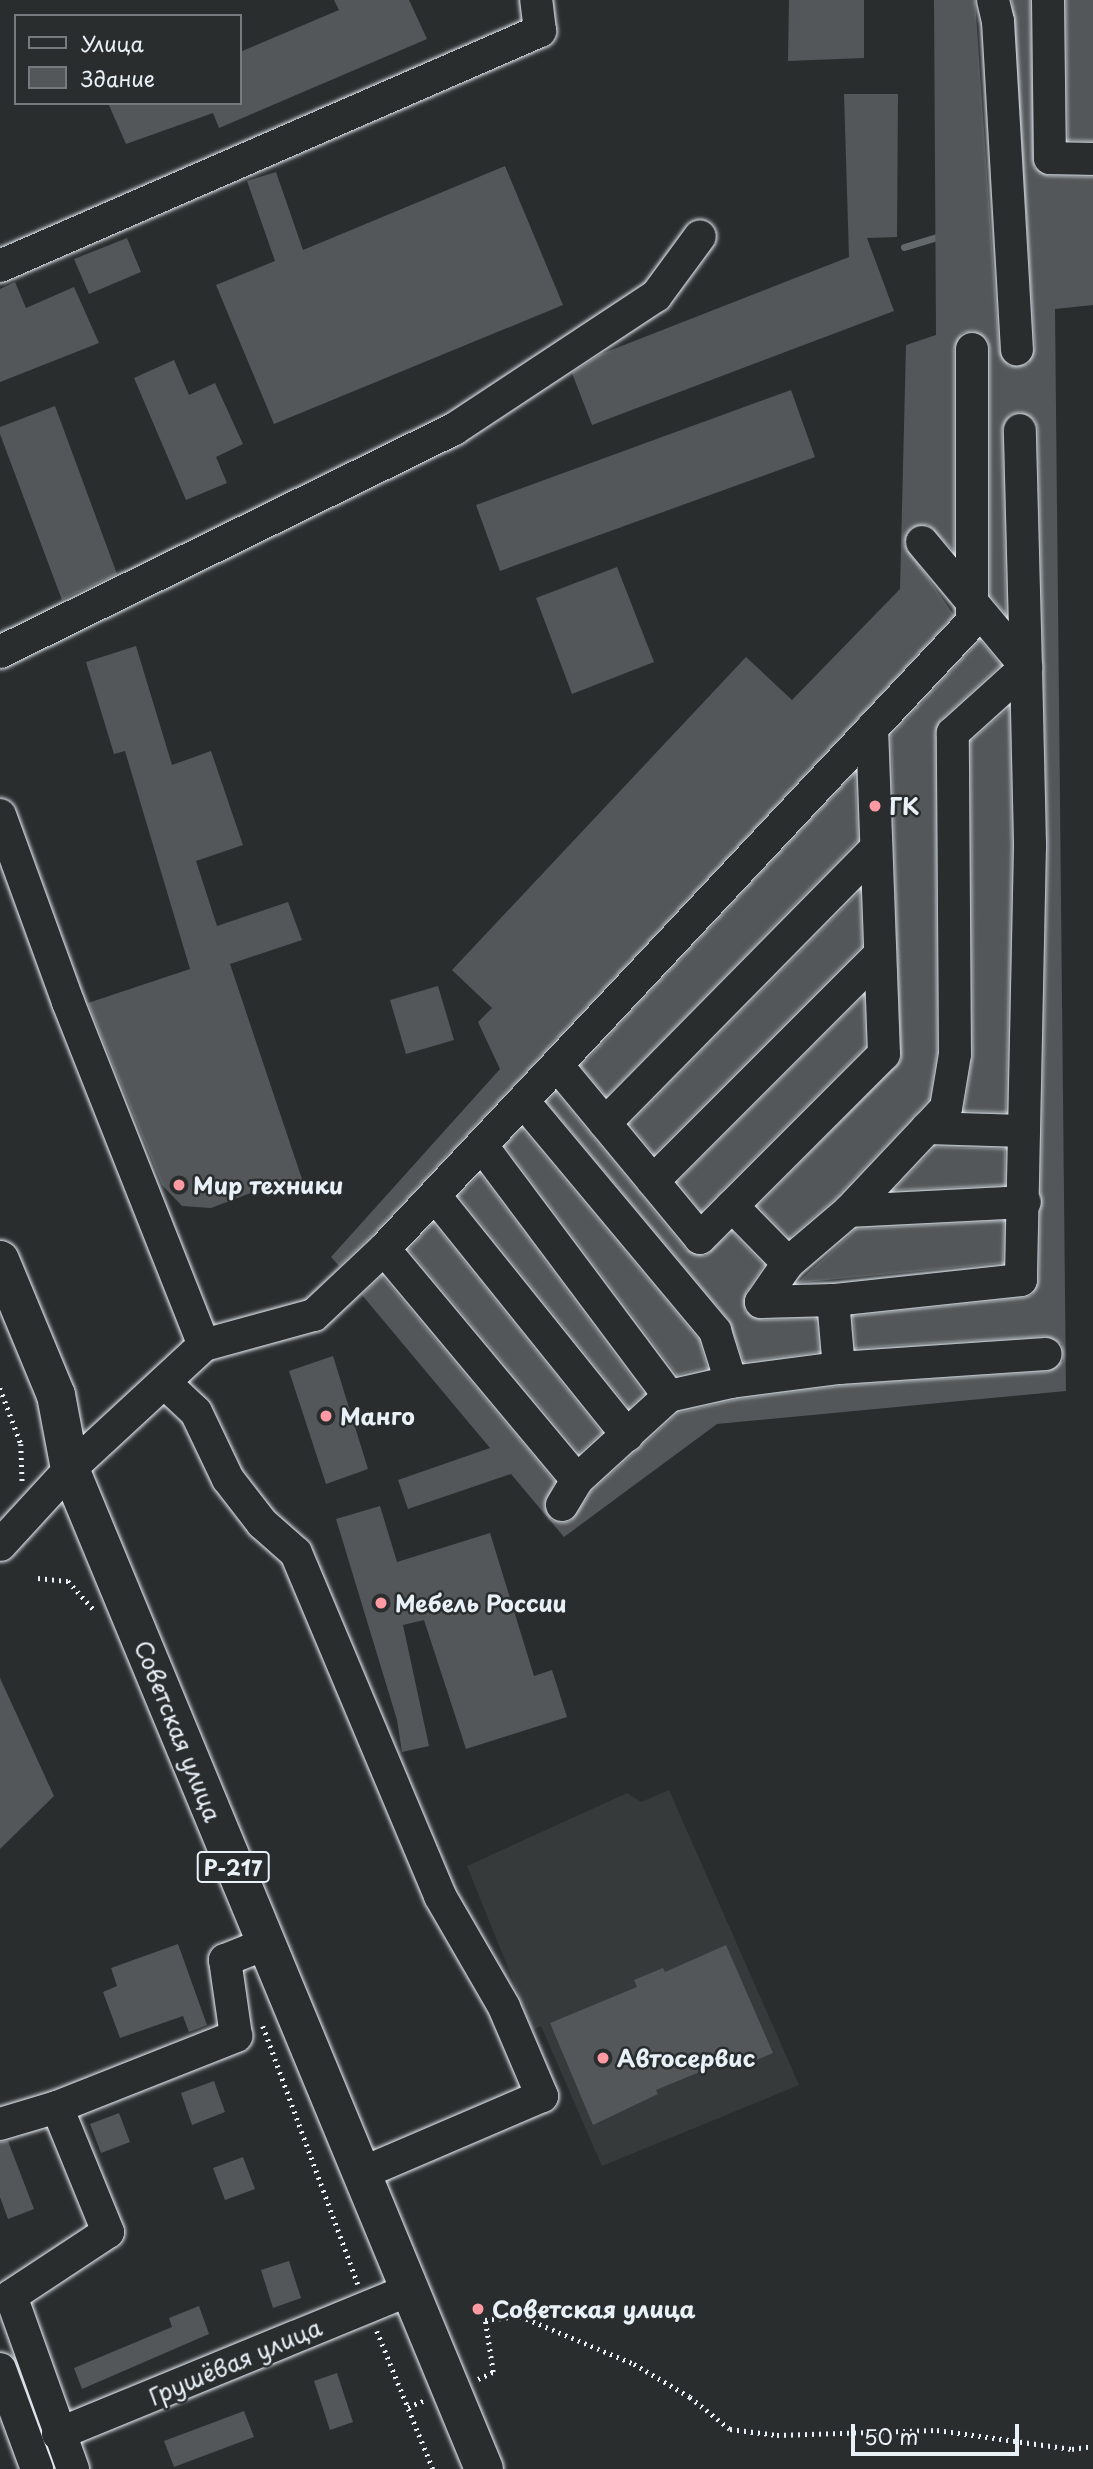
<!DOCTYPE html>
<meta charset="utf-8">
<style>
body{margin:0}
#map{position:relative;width:1093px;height:2469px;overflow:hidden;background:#2a2d2e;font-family:"Playpen Sans",sans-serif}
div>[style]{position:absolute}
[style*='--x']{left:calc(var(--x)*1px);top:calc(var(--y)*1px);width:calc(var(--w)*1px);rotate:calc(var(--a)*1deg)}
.built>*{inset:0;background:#363a3b}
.stream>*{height:7px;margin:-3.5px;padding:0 3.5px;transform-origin:3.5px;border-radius:3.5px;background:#63686b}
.building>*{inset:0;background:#535759}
.path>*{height:4.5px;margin-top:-2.25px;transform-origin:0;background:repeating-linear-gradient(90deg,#e8f1f8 0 2px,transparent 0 7px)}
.roads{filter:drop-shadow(0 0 2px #e8f1f8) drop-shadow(0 0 2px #e8f1f8)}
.minor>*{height:32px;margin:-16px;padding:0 16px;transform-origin:16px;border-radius:16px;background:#2a2d2e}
.highway>*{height:38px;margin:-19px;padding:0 19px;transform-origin:19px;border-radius:19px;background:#2a2d2e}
.dots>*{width:19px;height:19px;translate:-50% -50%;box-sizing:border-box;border:4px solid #2a2d2e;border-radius:50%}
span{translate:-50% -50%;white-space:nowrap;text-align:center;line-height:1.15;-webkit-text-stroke:5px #2a2d2e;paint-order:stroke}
.shield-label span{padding:2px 5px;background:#2a2d2e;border:2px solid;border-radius:5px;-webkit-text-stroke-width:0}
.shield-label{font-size:21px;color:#e8f1f8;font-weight:700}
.poi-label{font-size:23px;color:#e8f1f8;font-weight:700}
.left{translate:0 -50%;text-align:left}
.street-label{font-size:23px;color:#e8f1f8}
.legend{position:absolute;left:14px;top:14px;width:228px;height:91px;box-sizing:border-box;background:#2a2d2e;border:2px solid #767b7f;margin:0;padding:9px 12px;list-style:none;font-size:21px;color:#e8f1f8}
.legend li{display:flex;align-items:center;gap:14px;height:35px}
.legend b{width:35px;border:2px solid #767b7f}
.scale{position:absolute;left:851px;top:2424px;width:168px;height:32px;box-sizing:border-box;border:4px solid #e8f1f8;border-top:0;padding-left:9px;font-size:21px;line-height:24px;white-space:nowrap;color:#e8f1f8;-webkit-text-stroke:5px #2a2d2e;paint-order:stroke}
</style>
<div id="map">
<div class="built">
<div style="clip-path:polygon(669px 1790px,799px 2085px,602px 2166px,541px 2026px,533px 2030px,467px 1866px,627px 1793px,641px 1802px)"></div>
</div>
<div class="stream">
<div style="--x:904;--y:247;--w:34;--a:-17"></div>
</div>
<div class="building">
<div style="clip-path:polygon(334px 0,409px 0,427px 39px,219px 128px,213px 113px,126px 144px,108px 103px,240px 103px,240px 52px,339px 10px)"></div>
<div style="clip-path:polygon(789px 0,864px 0,864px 58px,788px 61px)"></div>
<div style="clip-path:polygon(934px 0,975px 0,999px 350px,1009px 366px,1028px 364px,1035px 348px,1012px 0,1030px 0,1034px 167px,1049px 176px,1093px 177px,1093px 305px,1055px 309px,1066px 1391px,717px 1424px,564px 1537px,511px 1474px,408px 1509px,398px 1480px,490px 1448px,362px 1295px,382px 1276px,555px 1482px,544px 1505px,552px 1520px,561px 1523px,571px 1521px,591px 1492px,678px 1413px,734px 1400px,841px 1386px,1047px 1372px,1063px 1361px,1062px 1344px,1045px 1336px,856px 1348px,853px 1316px,1023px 1298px,1032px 1295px,1039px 1280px,1048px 846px,1038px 430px,1035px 420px,1020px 412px,1010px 415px,1002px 430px,1006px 615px,990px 595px,990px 349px,987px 339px,973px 331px,962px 333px,954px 349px,954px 551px,928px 525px,911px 528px,904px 544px,954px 615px,371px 1236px,339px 1266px,331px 1257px,500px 1069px,478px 1022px,492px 1008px,452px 970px,746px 657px,792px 700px,900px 589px,906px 345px,936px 335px)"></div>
<div style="clip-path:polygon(1066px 0,1093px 0,1093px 141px,1068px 140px)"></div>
<div style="clip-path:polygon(844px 94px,898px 94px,897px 237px,867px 238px,894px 311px,592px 425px,572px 373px,601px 354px,849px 257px)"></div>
<div style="clip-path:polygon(505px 166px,563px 305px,274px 424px,216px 285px,275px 261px,247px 181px,276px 172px,303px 250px)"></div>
<div style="clip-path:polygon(127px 238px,141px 272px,89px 294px,74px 259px)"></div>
<div style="clip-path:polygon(15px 282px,26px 308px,74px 287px,99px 343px,0 382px,0 289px)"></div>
<div style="clip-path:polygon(174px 360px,189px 395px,215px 383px,243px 444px,216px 457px,227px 483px,186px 500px,134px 378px)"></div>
<div style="clip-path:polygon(791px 390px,815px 457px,500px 571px,476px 505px)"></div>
<div style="clip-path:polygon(55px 406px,117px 574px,62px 600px,0 434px,0 427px)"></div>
<div style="clip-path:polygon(617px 567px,654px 662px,572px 694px,536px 598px)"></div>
<div style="clip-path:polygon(980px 640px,1001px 665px,941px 719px,935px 733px,937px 1053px,929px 1099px,836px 1198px,789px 1238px,758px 1206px,901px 1060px,891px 736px)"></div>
<div style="clip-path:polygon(136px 646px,172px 765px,211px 751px,243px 845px,196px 861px,217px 926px,288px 902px,302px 940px,230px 964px,304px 1185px,267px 1197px,264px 1188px,211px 1208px,182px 1206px,162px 1185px,88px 1003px,190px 969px,125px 751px,114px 754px,86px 662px)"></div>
<div style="clip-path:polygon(1009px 708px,1012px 846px,1006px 1112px,964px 1111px,973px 1054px,971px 741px)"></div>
<div style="clip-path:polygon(855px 773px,858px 840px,606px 1096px,581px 1066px)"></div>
<div style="clip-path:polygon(860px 891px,862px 946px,654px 1154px,630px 1124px)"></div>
<div style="clip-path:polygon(438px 986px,454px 1040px,406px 1054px,390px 1000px)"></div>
<div style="clip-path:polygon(864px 996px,865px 1047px,701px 1211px,678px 1182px)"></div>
<div style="clip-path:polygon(556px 1093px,686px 1250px,705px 1256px,732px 1232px,764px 1265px,746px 1292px,745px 1311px,762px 1320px,816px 1319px,819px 1352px,744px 1362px,729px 1320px,547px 1102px)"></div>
<div style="clip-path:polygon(522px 1129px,699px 1340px,707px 1368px,677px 1375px,505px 1146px)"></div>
<div style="clip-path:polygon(935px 1147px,1005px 1149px,1005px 1185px,894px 1190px)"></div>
<div style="clip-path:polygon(480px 1174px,644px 1394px,629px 1408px,459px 1196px)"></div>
<div style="clip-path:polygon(1004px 1221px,1003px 1263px,797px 1283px,856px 1229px)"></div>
<div style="clip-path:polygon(433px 1223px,602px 1433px,579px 1453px,409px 1250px)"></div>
<div style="clip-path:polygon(333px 1356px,368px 1469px,326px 1484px,289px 1371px)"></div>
<div style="clip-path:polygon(380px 1506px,397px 1562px,490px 1533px,534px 1676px,552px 1670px,567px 1717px,466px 1749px,424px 1620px,403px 1625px,429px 1746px,402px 1752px,397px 1720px,336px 1519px)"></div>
<div style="clip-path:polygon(0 1678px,54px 1796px,0 1849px)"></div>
<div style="clip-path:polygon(178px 1944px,207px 2025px,189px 2032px,183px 2016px,120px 2038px,103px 1992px,117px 1986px,111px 1968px)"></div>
<div style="clip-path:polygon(726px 1945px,773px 2053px,735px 2069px,731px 2059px,656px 2090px,658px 2094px,593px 2125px,550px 2023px,637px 1987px,634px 1980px,663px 1968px,665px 1972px)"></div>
<div style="clip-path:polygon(214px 2081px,225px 2112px,192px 2125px,181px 2093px)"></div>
<div style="clip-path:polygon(119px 2113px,130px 2142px,101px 2153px,90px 2124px)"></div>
<div style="clip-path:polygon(8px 2141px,34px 2209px,8px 2219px,0 2197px,0 2142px)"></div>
<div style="clip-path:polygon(243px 2157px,255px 2189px,225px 2200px,213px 2168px)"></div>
<div style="clip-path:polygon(289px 2261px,301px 2298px,273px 2308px,261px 2270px)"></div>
<div style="clip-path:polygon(199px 2306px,209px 2334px,82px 2389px,74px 2368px,172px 2327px,169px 2318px)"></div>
<div style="clip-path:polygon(337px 2373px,353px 2422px,330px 2430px,314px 2381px)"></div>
<div style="clip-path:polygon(244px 2411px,254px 2437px,174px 2467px,164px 2441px)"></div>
</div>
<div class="path">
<div style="--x:0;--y:1388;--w:60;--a:69.4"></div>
<div style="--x:21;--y:1444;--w:37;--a:88"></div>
<div style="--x:38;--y:1578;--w:30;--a:6"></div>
<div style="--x:68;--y:1581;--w:39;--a:48"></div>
<div style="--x:263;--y:2026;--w:275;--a:69.8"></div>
<div style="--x:377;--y:2331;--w:149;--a:67.9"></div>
<div style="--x:478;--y:2379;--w:17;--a:-25"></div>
<div style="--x:493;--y:2372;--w:53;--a:-98.7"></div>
<div style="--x:485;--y:2320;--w:35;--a:-7"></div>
<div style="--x:520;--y:2316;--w:124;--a:22.8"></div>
<div style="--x:634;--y:2364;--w:65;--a:30.5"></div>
<div style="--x:690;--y:2397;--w:51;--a:38.7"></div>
<div style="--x:730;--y:2429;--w:47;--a:7.3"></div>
<div style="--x:777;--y:2435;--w:160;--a:-1.8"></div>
<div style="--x:937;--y:2430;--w:136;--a:8"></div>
<div style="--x:1072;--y:2449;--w:21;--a:-8"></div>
<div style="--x:408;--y:2407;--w:18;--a:-22"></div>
</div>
<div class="roads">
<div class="minor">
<div style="--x:993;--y:0;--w:22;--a:77"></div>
<div style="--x:998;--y:21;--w:329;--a:86.7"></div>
<div style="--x:1048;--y:0;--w:158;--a:89.3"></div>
<div style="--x:1050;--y:158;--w:43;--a:1.3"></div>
<div style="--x:0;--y:266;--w:589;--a:-23.52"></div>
<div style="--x:540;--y:31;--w:31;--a:-97"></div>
<div style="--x:922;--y:542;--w:163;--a:50.2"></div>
<div style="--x:1026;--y:667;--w:179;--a:88.7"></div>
<div style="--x:1030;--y:846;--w:434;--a:91.2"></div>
<div style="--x:1021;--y:1280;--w:189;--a:173.9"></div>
<div style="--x:833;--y:1300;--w:72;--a:178.4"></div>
<div style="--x:761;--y:1302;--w:47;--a:-55.3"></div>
<div style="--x:788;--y:1263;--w:80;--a:-40.4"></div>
<div style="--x:849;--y:1211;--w:141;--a:-46.7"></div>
<div style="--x:946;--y:1108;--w:55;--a:-80.5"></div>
<div style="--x:955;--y:1054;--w:321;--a:-90.4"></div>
<div style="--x:953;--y:733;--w:98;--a:-42.1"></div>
<div style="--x:1026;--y:667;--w:237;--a:-91.5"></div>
<div style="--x:0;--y:652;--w:506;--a:-26.16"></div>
<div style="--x:454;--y:429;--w:242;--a:-33.4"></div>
<div style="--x:656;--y:296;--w:74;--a:-53.7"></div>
<div style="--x:0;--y:815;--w:199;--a:70"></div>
<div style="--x:68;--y:1002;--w:369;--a:68.4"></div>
<div style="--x:204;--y:1345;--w:183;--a:137.2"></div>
<div style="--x:70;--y:1469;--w:103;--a:132.6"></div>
<div style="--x:557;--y:1065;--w:224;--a:50.4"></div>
<div style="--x:700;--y:1238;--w:260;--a:-45"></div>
<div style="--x:884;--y:1054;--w:326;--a:-92.1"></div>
<div style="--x:523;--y:1101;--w:300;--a:50.1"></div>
<div style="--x:715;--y:1331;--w:53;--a:72.6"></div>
<div style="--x:605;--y:1123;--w:386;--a:-45.4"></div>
<div style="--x:927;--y:1128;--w:96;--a:1.8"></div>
<div style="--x:482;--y:1146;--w:312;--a:53.2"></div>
<div style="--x:653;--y:1181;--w:321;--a:-45"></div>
<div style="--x:435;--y:1196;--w:307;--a:51.2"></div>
<div style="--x:732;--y:1206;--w:80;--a:45.5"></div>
<div style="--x:849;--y:1211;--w:176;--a:-2.9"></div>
<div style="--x:384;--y:1249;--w:301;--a:50.1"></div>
<div style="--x:833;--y:1300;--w:68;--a:85"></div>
<div style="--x:204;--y:1345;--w:114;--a:-15.3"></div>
<div style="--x:314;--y:1315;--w:96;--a:-43.3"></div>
<div style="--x:384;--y:1249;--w:860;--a:-46.84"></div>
<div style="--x:972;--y:622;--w:273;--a:-90"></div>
<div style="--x:165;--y:1383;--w:42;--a:43.1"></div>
<div style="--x:196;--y:1412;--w:74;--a:64.5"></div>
<div style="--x:228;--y:1479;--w:56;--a:52.3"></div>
<div style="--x:262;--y:1523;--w:45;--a:41.4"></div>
<div style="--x:296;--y:1553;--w:372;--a:67.2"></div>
<div style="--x:440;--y:1896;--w:128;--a:60"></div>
<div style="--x:504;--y:2007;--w:97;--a:66.9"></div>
<div style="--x:542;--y:2096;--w:196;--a:156.8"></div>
<div style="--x:562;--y:1505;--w:29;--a:-59"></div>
<div style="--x:577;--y:1480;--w:125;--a:-42.4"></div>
<div style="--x:669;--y:1396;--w:64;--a:-12.7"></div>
<div style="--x:731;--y:1382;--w:109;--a:-7.4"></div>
<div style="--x:839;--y:1368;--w:207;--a:-3.9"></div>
<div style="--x:57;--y:2107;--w:135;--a:67.8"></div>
<div style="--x:108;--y:2232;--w:116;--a:146.6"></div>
<div style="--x:11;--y:2296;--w:184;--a:70.3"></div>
<div style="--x:0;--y:2124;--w:59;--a:-16.6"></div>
<div style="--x:57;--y:2107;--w:193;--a:-21.6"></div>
<div style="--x:236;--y:2036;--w:77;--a:-98.2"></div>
<div style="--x:225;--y:1960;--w:43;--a:-21.8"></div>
<div style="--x:0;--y:2369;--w:107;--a:69.7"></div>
<div style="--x:58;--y:2434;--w:382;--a:-22.3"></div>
</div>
<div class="highway">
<div style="--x:0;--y:1260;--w:146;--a:67.5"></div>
<div style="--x:56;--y:1395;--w:75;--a:79.3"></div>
<div style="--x:70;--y:1469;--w:1082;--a:67.51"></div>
</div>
</div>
<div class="dots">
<div style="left:875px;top:806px;background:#ff9aa2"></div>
<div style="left:179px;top:1185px;background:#ff9aa2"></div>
<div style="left:326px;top:1416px;background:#ff9aa2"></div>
<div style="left:381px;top:1603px;background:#ff9aa2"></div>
<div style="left:603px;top:2058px;background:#ff9aa2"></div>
<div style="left:478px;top:2309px;background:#ff9aa2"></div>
</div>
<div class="shield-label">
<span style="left:233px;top:1867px">Р-217</span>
</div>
<div class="poi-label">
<span class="left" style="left:889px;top:806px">ГК</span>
<span class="left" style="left:193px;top:1185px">Мир техники</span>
<span class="left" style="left:340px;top:1416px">Манго</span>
<span class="left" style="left:395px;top:1603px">Мебель России</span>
<span class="left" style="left:617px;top:2058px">Автосервис</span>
<span class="left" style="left:492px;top:2309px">Советская улица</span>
</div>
<div class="street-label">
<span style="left:178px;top:1731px;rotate:68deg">Советская улица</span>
<span style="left:235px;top:2362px;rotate:-23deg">Грушёвая улица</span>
</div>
<ul class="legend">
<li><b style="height:9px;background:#2a2d2e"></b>Улица</li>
<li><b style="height:19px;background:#535759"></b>Здание</li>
</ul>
<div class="scale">50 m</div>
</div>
